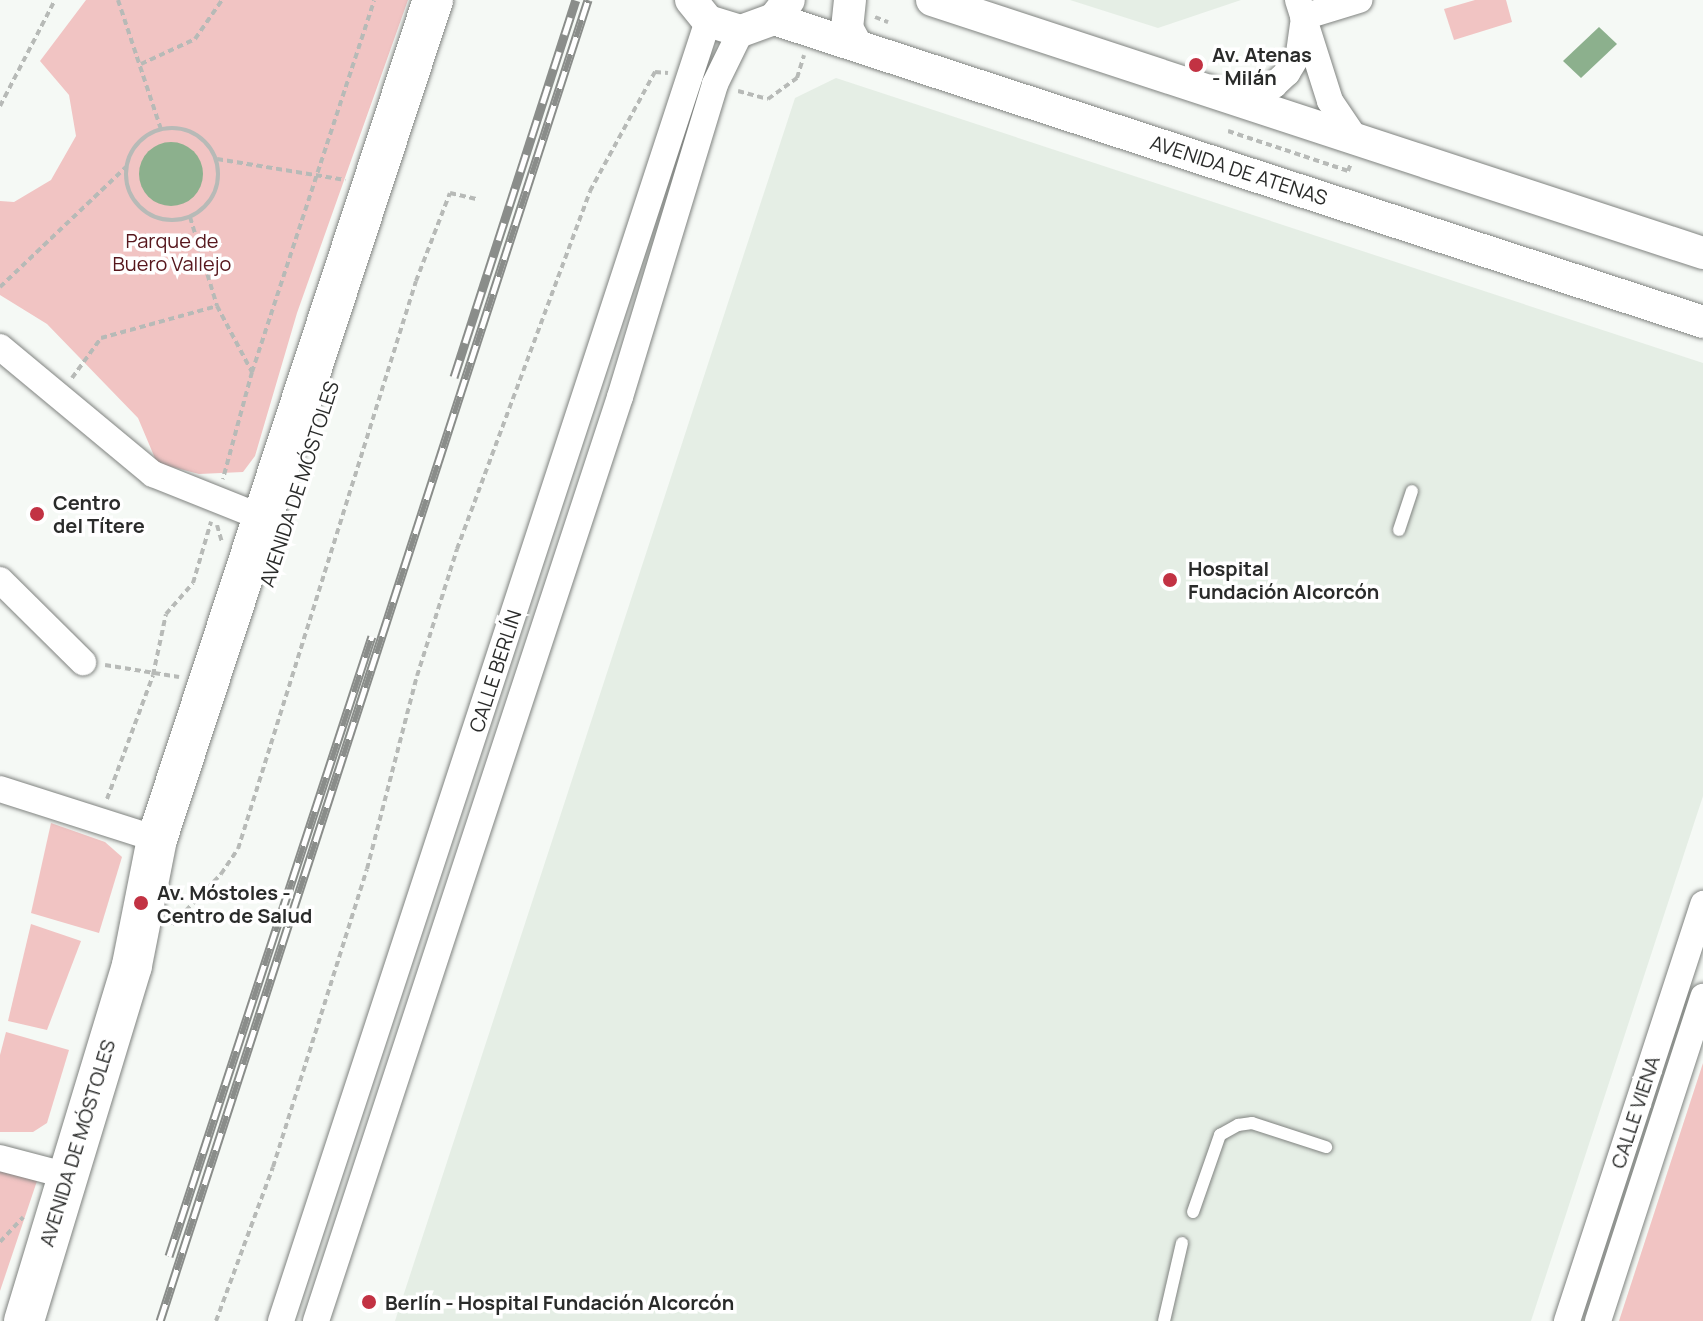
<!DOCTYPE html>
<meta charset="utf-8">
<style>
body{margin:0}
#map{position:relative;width:1703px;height:1321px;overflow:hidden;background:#f5f9f5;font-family:Manrope,sans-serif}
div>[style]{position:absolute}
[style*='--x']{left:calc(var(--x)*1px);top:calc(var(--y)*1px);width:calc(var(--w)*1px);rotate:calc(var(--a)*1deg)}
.built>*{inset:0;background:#e5eee5}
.green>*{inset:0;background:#f1c4c3}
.water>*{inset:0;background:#8cb08d}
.round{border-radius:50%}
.path>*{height:4px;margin-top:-2px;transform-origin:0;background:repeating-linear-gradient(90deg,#b7bab7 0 6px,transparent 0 10px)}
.path>.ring{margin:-2px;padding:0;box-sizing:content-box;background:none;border:4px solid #b7bab7;border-radius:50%}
.roads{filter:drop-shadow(0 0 2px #808380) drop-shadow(0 0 2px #808380)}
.service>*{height:12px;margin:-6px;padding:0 6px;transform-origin:6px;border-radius:6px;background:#fff}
.minor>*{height:26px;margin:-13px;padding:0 13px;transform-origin:13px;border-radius:13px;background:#fff}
.tertiary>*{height:32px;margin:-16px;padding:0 16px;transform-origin:16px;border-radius:16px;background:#fff}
.primary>*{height:40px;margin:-20px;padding:0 20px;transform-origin:20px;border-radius:20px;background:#fff}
.rail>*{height:9px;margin-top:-4.5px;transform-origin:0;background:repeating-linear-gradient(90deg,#fff 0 18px,#8a8d8a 0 36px);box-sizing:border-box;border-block:2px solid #8a8d8a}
.dots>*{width:22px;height:22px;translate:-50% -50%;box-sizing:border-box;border:4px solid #fff;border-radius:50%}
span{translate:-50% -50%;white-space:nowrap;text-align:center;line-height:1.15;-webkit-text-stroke:7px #fff;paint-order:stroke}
.poi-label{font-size:20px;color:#2a2b2a;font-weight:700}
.left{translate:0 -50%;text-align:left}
.street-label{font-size:20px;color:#2a2b2a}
.park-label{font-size:20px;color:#56161c}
</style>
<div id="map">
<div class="built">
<div style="clip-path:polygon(1070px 0,1241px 0,1158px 28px)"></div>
<div style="clip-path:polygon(836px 78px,1703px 363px,1703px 796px,1531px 1321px,395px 1321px,795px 98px)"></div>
</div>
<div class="green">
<div style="clip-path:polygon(86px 0,408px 0,297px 313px,255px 456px,243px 472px,199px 474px,157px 463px,138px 418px,47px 324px,0 295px,0 201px,14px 202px,51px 180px,76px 136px,69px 95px,40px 61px)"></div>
<div style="clip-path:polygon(1475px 0,1506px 0,1512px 22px,1454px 40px,1444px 9px)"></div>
<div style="clip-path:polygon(51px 823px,105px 842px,122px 857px,99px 933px,31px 913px)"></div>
<div style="clip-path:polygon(31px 924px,81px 941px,47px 1030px,8px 1021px)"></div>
<div style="clip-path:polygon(6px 1032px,69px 1050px,47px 1123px,33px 1132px,0 1132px,0 1055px)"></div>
<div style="clip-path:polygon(1703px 1063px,1703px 1321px,1619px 1321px)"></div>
<div style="clip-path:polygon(0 1167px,38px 1178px,0 1291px)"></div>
</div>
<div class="water">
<div style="clip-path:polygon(1599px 27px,1617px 44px,1581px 78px,1563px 61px)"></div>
<div class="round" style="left:139px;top:142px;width:64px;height:64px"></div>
</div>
<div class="path">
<div style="--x:118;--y:0;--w:136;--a:71.6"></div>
<div style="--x:875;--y:17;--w:14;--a:21"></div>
<div style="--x:141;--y:64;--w:60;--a:-24.8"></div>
<div style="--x:195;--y:39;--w:47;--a:-55.3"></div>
<div style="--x:738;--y:91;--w:31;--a:15"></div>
<div style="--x:768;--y:99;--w:36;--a:-36"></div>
<div style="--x:797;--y:78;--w:24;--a:-73"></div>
<div style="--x:0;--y:106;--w:119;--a:-62.6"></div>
<div class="ring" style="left:126px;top:128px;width:88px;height:88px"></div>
<div style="--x:1228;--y:131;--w:126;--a:18.4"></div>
<div style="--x:1348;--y:171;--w:9;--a:-69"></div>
<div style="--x:217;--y:159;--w:130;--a:9.3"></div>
<div style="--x:190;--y:217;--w:93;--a:73.1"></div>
<div style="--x:217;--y:306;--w:75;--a:62.1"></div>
<div style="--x:252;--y:372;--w:111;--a:105.2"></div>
<div style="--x:0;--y:287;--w:174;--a:-43.6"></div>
<div style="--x:252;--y:372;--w:391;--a:-71.8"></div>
<div style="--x:72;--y:378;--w:49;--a:-54.1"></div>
<div style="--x:101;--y:338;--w:120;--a:-15.4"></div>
<div style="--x:217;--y:525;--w:19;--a:74"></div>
<div style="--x:105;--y:665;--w:75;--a:9.2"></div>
<div style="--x:107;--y:799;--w:132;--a:-69.6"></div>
<div style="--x:153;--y:675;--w:62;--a:-78"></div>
<div style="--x:166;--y:614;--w:41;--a:-48.9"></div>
<div style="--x:193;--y:583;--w:64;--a:-73.6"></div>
<div style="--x:172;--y:925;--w:71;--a:-46.1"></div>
<div style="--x:221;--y:874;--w:30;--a:-56"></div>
<div style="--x:238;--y:849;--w:595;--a:-72.6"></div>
<div style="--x:416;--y:281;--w:94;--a:-68.9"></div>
<div style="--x:450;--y:193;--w:27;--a:13"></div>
<div style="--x:0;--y:1242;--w:34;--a:-47"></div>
<div style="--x:216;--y:1321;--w:164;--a:-69.7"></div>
<div style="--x:273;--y:1167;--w:312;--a:-72.5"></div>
<div style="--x:367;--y:869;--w:199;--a:-75.5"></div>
<div style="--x:417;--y:676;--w:133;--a:-72.5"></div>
<div style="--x:457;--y:549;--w:382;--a:-69.6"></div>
<div style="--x:590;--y:191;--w:136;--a:-61.4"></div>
<div style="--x:655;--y:72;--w:13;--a:4"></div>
</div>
<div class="roads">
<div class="service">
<div style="--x:1399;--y:530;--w:41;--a:-71.6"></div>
<div style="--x:1193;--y:1212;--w:82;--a:-70.7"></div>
<div style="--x:1220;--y:1135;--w:21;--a:-29"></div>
<div style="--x:1238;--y:1125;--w:14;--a:-8"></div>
<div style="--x:1252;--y:1123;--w:78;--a:18"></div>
<div style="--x:1164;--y:1321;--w:80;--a:-77"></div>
</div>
<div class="minor">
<div style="--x:1298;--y:0;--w:106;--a:72.4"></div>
<div style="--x:1330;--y:101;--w:41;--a:55.9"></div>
<div style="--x:1303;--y:17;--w:59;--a:-16.9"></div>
<div style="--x:1238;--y:99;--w:39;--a:-21"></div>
<div style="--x:1274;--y:85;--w:18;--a:-43"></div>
<div style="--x:1287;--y:73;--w:23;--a:-59"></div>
<div style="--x:1299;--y:53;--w:29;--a:-82"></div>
<div style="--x:0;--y:347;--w:199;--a:39.7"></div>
<div style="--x:153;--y:474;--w:118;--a:21.8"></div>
<div style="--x:0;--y:580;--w:117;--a:44.7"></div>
<div style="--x:0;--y:789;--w:165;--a:17.7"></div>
<div style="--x:0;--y:1158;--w:67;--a:14.7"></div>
<div style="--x:281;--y:1321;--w:1368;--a:-71.82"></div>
<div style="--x:316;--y:1321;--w:973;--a:-71.79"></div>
<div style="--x:620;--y:397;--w:327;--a:-73.1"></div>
<div style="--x:715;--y:84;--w:59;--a:-63.9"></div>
<div style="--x:1567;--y:1321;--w:439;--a:-71.9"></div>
<div style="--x:1598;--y:1321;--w:341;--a:-72"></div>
</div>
<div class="tertiary">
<div style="--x:691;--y:0;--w:27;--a:51"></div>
<div style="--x:708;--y:21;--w:34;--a:17"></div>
<div style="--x:741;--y:31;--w:35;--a:-20"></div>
<div style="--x:774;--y:19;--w:24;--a:-52"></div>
<div style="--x:850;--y:0;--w:28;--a:96"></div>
<div style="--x:847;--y:28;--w:18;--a:61"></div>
<div style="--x:932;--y:0;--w:811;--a:18.17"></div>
<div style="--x:774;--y:19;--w:977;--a:18.06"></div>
</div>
<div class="primary">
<div style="--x:24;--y:1321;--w:372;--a:-73.1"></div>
<div style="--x:132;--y:965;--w:128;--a:-78.8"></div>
<div style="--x:157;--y:839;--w:883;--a:-71.79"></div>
</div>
</div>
<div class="rail">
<div style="--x:454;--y:377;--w:396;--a:-72.1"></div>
<div style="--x:169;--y:1256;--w:652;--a:-71.87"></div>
<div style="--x:160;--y:1321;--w:1389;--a:-72.05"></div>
</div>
<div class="dots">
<div style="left:1196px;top:65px;background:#c23243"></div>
<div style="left:37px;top:514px;background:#c23243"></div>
<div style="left:1170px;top:580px;background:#c23243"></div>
<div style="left:141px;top:903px;background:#c23243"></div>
<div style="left:369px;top:1302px;background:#c23243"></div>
</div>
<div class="poi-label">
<span class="left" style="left:1212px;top:66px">Av. Atenas<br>- Milán</span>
<span class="left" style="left:53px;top:514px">Centro<br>del Títere</span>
<span class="left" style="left:1188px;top:580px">Hospital<br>Fundación Alcorcón</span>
<span class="left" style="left:157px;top:904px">Av. Móstoles -<br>Centro de Salud</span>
<span class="left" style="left:385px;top:1302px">Berlín - Hospital Fundación Alcorcón</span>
</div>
<div class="street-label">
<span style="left:1239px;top:170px;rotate:18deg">AVENIDA DE ATENAS</span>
<span style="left:299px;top:484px;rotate:-72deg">AVENIDA DE MÓSTOLES</span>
<span style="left:495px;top:671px;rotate:-72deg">CALLE BERLÍN</span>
<span style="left:1635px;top:1112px;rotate:-72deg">CALLE VIENA</span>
<span style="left:77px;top:1143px;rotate:-73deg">AVENIDA DE MÓSTOLES</span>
</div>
<div class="park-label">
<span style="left:172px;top:252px">Parque de<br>Buero Vallejo</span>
</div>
</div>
